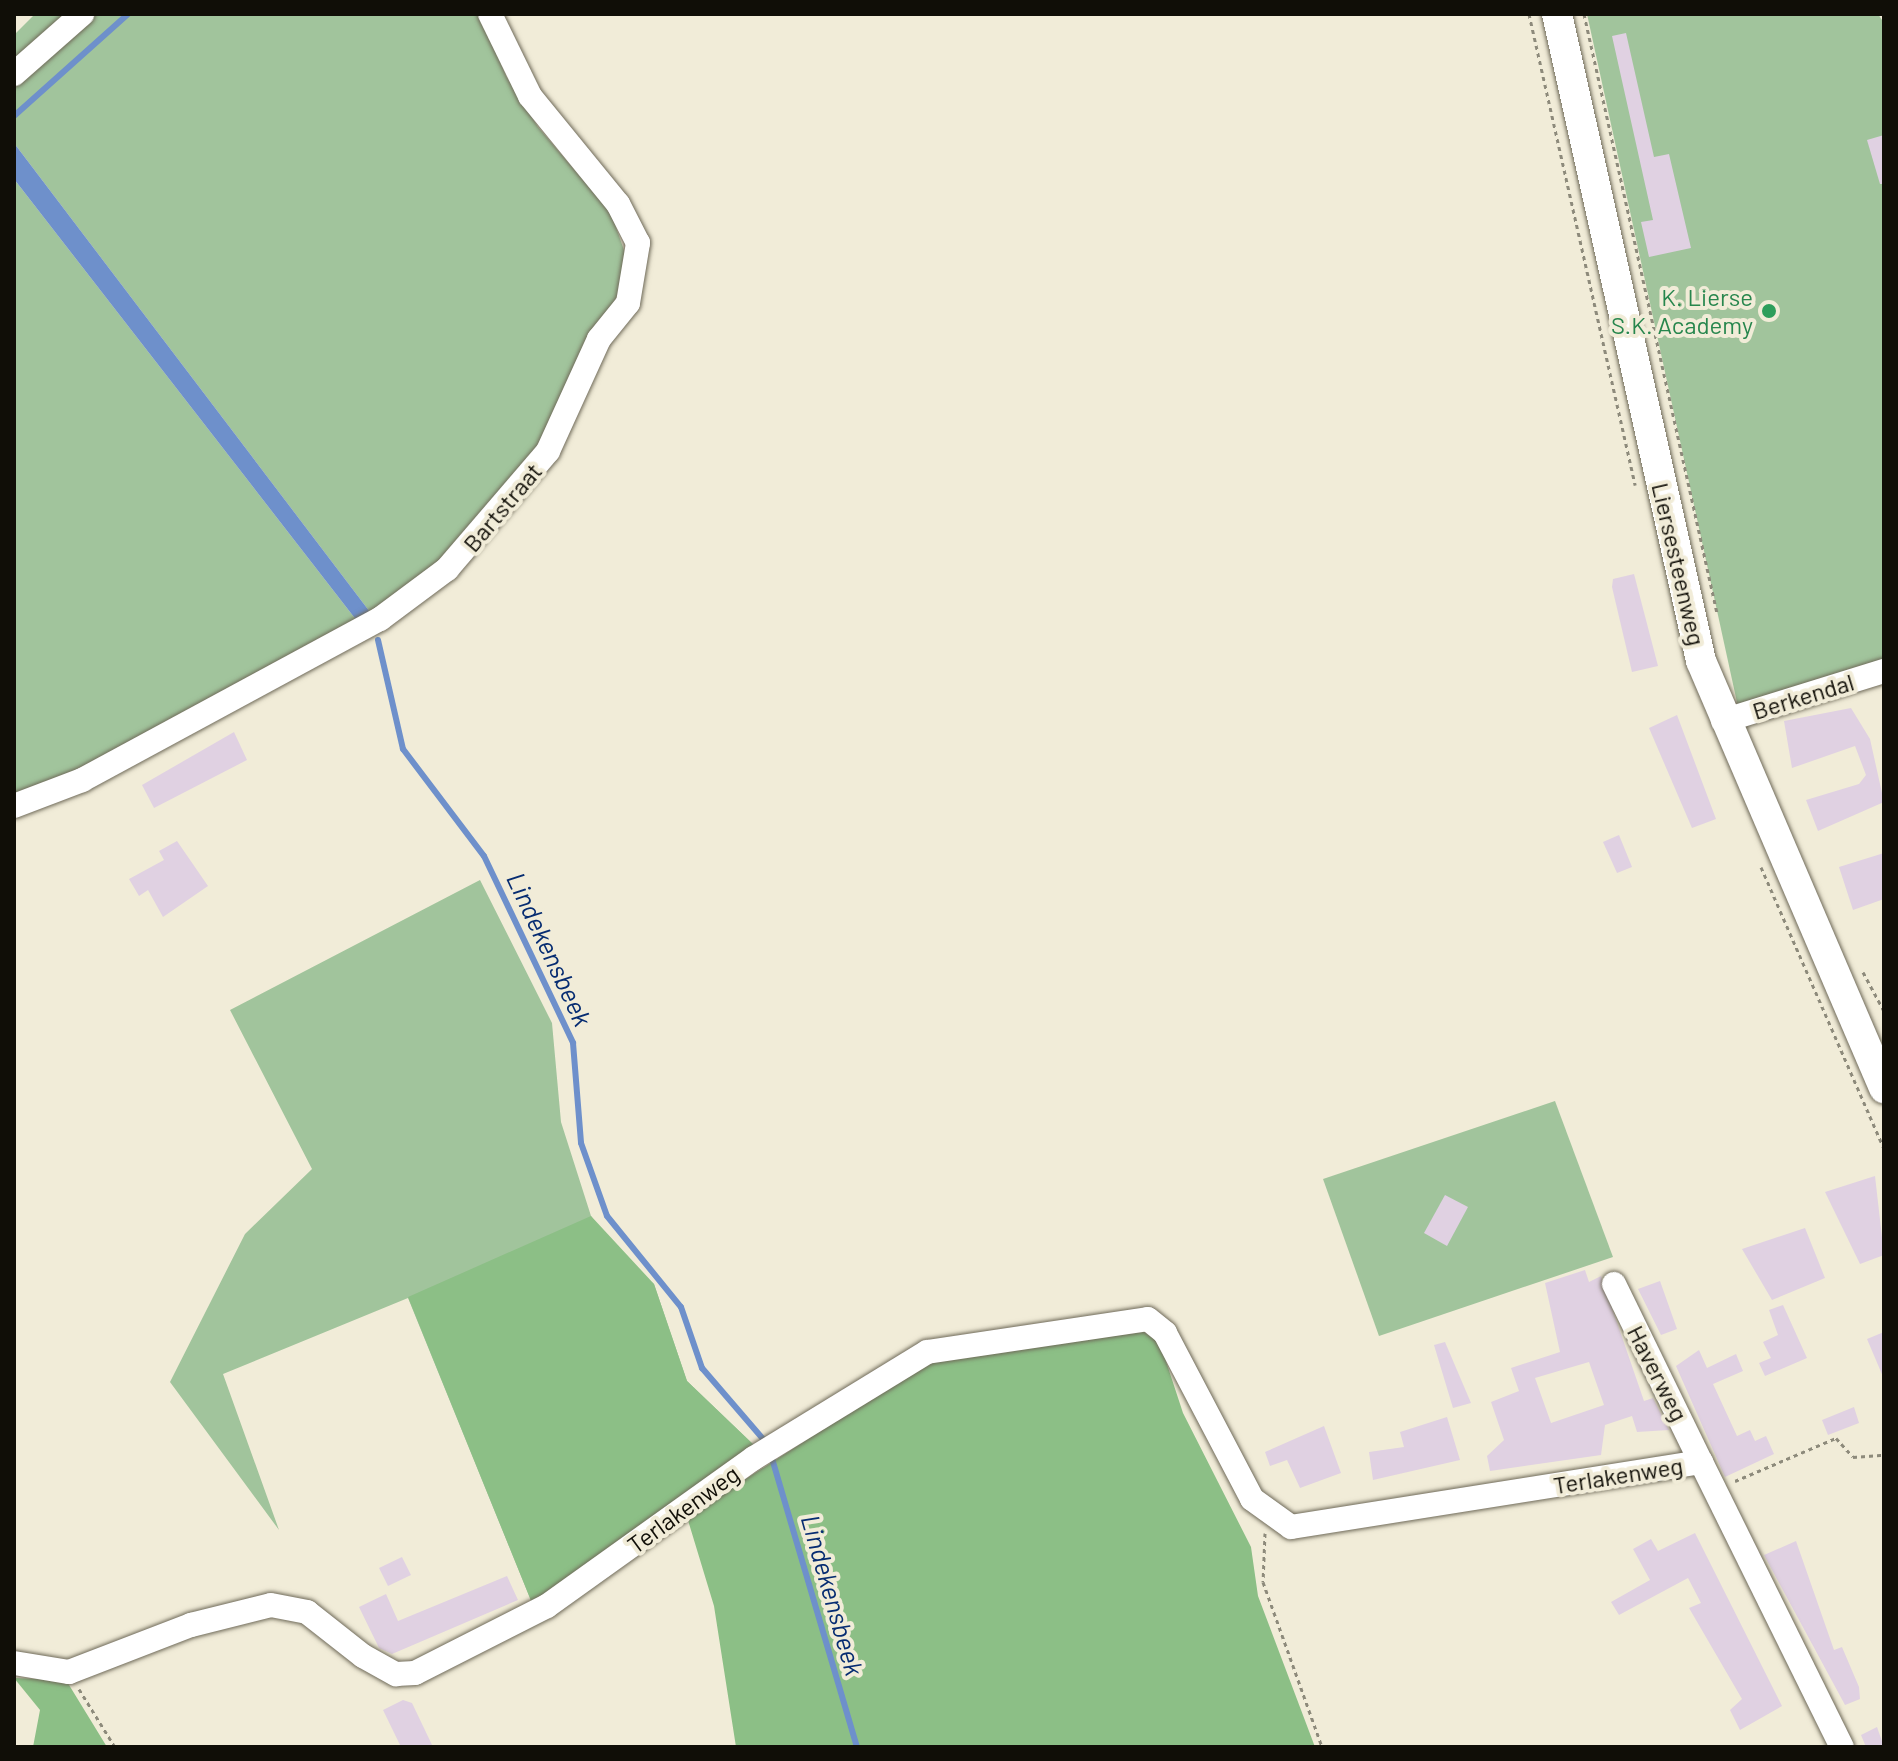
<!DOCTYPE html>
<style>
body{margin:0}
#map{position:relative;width:1898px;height:1761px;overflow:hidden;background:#f1ecd8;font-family:Barlow,sans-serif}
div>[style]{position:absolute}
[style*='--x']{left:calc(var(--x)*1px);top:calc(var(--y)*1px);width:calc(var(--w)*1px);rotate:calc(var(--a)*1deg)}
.green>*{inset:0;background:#a1c49c}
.forest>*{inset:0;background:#8cbf86}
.water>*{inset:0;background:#6e90cb}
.stream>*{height:6px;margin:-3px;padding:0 3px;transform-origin:3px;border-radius:3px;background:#6e90cb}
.building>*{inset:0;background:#e0d1e2}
.path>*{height:3px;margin-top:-1.5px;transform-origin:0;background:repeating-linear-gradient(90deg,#8d8a7b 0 4px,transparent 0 8px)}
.roads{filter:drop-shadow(0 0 2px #6f6a59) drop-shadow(0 0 2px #6f6a59)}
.minor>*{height:24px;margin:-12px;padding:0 12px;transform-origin:12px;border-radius:12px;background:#fff}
.major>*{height:30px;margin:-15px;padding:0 15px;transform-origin:15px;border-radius:15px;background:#fff}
.dots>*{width:22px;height:22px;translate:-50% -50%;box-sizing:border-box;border:4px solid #f1ecd8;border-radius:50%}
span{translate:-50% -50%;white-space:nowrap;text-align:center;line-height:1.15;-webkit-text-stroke:8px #f1ecd8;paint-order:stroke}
.leisure-label{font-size:24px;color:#27864d}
.right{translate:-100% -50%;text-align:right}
.street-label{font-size:24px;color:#100e07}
.water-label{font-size:26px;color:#062c71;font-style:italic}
.frame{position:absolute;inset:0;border:16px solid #100e07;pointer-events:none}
</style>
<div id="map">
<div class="green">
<div style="clip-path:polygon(35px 14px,481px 14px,506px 76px,538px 127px,611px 213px,625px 253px,619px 292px,532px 458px,421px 580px,370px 612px,14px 143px,14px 35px)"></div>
<div style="clip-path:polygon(1587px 14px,1878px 14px,1884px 23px,1884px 665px,1738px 707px)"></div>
<div style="clip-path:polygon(14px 179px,357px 621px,82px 771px,14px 796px)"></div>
<div style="clip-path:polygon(480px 880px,552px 1023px,561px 1122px,591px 1216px,621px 1258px,654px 1284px,687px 1381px,757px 1448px,534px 1608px,408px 1298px,223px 1374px,279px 1530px,170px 1382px,245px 1234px,312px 1169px,230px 1010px)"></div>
<div style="clip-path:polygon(1555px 1101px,1613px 1257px,1379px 1336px,1323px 1179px)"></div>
</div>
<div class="forest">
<div style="clip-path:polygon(591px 1216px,654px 1284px,687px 1381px,757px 1448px,534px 1608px,408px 1297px)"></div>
<div style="clip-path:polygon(1144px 1332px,1160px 1343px,1183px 1413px,1251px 1547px,1258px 1596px,1315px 1747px,736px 1747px,714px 1606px,687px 1517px,932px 1359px)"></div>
<div style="clip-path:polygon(14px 1678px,66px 1680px,107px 1747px,33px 1747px,40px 1710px)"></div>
</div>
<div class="water">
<div style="clip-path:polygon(14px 143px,370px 612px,357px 621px,14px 179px)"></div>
</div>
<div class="stream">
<div style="--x:14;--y:116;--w:153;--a:-41.8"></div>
<div style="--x:378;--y:640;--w:112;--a:77.1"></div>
<div style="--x:403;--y:749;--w:134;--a:52.9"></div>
<div style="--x:484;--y:856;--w:207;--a:64.5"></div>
<div style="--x:573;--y:1043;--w:100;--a:85.4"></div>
<div style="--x:581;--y:1143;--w:77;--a:70.4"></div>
<div style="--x:607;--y:1216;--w:117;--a:50.9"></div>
<div style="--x:681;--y:1307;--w:65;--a:71"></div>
<div style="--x:702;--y:1368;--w:95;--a:49.3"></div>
<div style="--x:771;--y:1455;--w:304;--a:73.6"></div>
</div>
<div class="building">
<div style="clip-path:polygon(1626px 33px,1654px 157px,1669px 154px,1691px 248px,1649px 257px,1641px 222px,1653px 220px,1612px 36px)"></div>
<div style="clip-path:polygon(1884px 135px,1884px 184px,1880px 184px,1867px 140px)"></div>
<div style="clip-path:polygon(1634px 574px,1658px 666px,1632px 672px,1612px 587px,1613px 579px)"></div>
<div style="clip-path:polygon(1851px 708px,1870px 739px,1884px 802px,1818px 831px,1806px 800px,1859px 784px,1866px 775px,1855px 746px,1792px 768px,1784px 721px)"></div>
<div style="clip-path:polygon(1677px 715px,1716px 819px,1692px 828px,1649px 728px)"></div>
<div style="clip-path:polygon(234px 732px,247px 760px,154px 808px,142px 785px)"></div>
<div style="clip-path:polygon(1619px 835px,1632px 867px,1617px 873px,1603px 842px)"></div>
<div style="clip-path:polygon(177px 841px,208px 886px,163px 917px,148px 890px,139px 896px,129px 879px,164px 860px,159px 851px)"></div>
<div style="clip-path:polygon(1884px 853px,1884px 899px,1853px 910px,1839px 867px)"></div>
<div style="clip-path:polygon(1875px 1176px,1884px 1255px,1860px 1264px,1825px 1192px)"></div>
<div style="clip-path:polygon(1445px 1195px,1468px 1207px,1447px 1246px,1424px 1233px)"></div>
<div style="clip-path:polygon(1805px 1228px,1825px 1278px,1772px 1300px,1742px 1249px)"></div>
<div style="clip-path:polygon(evenodd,1585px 1270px,1589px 1282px,1601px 1276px,1644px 1401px,1653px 1398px,1669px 1430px,1637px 1432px,1632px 1416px,1605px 1425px,1601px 1455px,1490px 1471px,1487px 1456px,1504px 1440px,1491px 1402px,1519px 1391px,1511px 1368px,1560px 1352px,1545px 1283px,1585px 1270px,1589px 1362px,1604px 1405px,1551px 1423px,1535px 1378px,1589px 1362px)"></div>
<div style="clip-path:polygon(1660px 1281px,1677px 1329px,1661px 1335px,1638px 1289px)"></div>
<div style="clip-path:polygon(1783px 1305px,1807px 1358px,1765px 1376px,1759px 1363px,1771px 1358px,1763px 1342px,1778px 1335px,1769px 1310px)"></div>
<div style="clip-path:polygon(1884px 1332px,1884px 1379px,1867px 1339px)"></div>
<div style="clip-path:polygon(1445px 1342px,1471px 1403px,1453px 1408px,1434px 1345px)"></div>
<div style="clip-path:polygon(1699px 1350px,1707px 1368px,1736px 1354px,1743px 1371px,1713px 1384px,1737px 1436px,1750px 1430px,1755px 1441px,1766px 1436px,1774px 1454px,1725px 1477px,1676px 1366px)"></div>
<div style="clip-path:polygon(1854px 1407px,1859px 1423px,1828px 1435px,1822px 1420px)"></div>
<div style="clip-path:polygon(1447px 1417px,1460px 1460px,1373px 1480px,1369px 1452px,1404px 1447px,1400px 1432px)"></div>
<div style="clip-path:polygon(1324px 1426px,1341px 1473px,1300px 1488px,1287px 1460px,1270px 1466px,1265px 1452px)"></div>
<div style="clip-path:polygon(1695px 1533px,1782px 1706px,1740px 1730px,1730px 1710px,1742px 1699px,1689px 1608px,1701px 1603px,1688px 1578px,1619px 1615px,1611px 1602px,1650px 1580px,1633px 1549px,1651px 1539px,1658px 1551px)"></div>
<div style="clip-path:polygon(1796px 1541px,1834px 1650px,1842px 1647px,1859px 1687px,1860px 1699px,1845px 1705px,1764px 1555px)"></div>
<div style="clip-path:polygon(402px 1557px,411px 1575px,388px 1586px,379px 1568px)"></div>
<div style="clip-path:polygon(507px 1576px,518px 1600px,392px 1654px,379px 1648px,359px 1607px,386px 1594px,398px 1621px)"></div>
<div style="clip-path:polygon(403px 1700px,412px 1703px,433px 1747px,401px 1747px,383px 1710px)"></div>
<div style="clip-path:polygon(1877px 1727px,1884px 1747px,1866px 1747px,1861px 1735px)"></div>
</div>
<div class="path">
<div style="--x:1529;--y:14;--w:483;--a:77.3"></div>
<div style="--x:1584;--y:14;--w:614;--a:77.48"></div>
<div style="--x:1761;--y:867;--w:307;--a:66.4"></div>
<div style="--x:1863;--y:972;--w:44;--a:61.7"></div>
<div style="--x:1735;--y:1481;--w:110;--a:-23.1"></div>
<div style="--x:1836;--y:1438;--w:25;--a:48"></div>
<div style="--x:1853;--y:1457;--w:31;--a:-4"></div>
<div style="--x:1265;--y:1533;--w:49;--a:92.3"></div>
<div style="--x:1263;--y:1582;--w:175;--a:70.3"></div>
<div style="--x:79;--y:1689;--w:68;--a:58.2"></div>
</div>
<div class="roads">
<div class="minor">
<div style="--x:14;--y:74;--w:91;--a:-41.4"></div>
<div style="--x:1723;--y:721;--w:169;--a:-17.3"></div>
<div style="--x:14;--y:806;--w:73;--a:-20.9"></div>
<div style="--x:82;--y:780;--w:339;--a:-28.4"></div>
<div style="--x:380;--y:619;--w:84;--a:-36.7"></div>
<div style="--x:447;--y:569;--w:155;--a:-49.4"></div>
<div style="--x:548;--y:451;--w:123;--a:-65.5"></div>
<div style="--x:599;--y:339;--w:46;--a:-51.1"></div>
<div style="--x:628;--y:303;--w:61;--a:-80.5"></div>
<div style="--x:638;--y:243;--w:44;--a:-117.1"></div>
<div style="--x:618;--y:204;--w:139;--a:-129.2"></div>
<div style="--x:530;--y:96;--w:91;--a:-116"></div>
<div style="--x:1614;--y:1284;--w:198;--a:64"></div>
<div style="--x:14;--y:1663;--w:56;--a:9.3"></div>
<div style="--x:69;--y:1672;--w:131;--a:-21.1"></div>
<div style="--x:191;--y:1625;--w:82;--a:-14"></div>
<div style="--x:271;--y:1605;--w:37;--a:11"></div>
<div style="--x:307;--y:1612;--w:71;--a:38.2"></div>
<div style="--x:363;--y:1656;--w:38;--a:29"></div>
<div style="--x:396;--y:1674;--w:19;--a:-3"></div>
<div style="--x:415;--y:1673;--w:148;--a:-26.9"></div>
<div style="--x:547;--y:1606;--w:254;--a:-35.6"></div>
<div style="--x:754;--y:1458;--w:203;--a:-31.5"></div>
<div style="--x:927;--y:1352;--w:223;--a:-8.5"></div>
<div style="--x:1148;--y:1319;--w:22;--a:39"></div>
<div style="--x:1165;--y:1333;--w:187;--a:62.3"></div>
<div style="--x:1252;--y:1499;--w:48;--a:35.7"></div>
<div style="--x:1291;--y:1527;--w:415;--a:-9"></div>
<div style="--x:1701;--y:1462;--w:318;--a:63.7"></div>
</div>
<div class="major">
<div style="--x:1557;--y:14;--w:663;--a:77.45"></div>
<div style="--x:1701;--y:661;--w:465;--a:66.8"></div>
</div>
</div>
<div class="dots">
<div style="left:1769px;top:311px;background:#2e9e5b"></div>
</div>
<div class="leisure-label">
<span class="right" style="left:1753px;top:311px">K. Lierse<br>S.K. Academy</span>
</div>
<div class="street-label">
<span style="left:502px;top:507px;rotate:-50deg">Bartstraat</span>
<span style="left:1679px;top:564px;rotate:77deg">Liersesteenweg</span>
<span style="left:1803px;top:696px;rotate:-17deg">Berkendal</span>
<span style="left:1658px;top:1373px;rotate:63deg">Haverweg</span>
<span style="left:1618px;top:1475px;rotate:-9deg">Terlakenweg</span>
<span style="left:683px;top:1509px;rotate:-36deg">Terlakenweg</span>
</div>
<div class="water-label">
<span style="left:550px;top:949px;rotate:65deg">Lindekensbeek</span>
<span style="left:833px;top:1595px;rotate:74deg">Lindekensbeek</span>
</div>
<div class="frame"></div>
</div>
